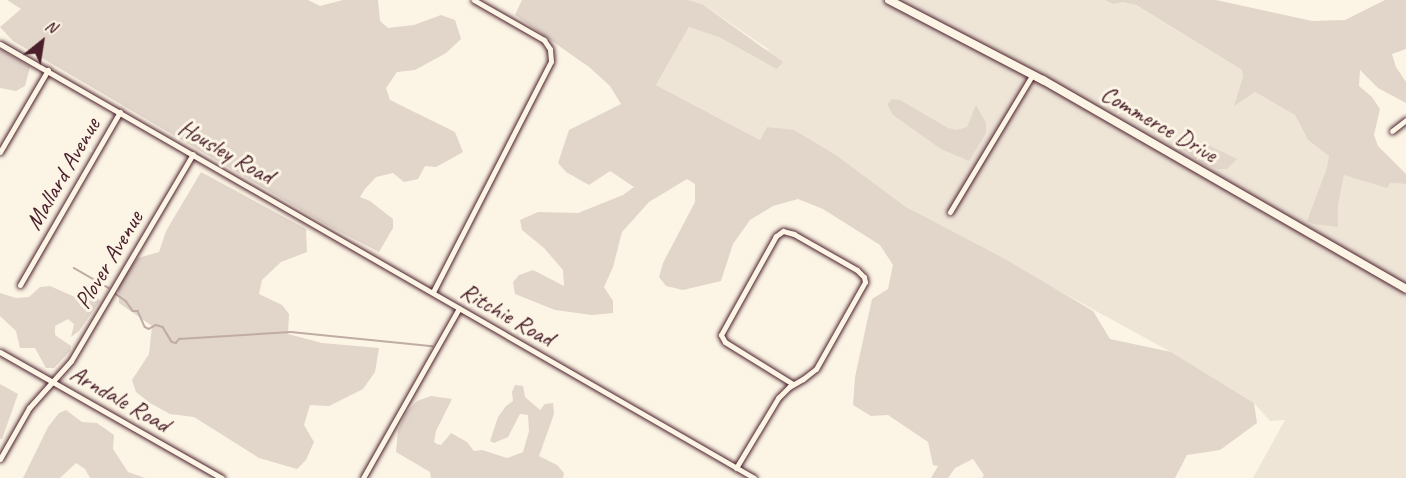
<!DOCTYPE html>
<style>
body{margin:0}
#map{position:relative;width:1406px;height:478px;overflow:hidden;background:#fcf5e5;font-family:Caveat,sans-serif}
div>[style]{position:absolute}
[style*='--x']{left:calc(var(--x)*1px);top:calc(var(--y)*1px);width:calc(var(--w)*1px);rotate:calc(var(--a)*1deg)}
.built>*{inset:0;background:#eee5d7}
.green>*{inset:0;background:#e2d5ca}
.stream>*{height:1.5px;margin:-0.75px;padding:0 0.75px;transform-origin:0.75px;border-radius:0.75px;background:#c0aca5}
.roads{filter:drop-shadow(0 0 2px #4a1f2b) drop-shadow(0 0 2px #4a1f2b)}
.street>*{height:5px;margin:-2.5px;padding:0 2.5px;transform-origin:2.5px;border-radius:2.5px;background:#fcf5e5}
.secondary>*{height:8px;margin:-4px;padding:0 4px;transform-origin:4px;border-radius:4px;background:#fcf5e5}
span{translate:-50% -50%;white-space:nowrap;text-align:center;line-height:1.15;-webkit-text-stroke:6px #fcf5e5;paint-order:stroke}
.street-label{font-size:24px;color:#4a1f2b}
.north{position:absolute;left:12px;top:12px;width:60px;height:60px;-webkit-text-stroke:4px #fcf5e5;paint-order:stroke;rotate:30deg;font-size:16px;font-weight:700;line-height:24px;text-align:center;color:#4a1f2b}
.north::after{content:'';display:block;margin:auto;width:21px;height:27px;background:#4a1f2b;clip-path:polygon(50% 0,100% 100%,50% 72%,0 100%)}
</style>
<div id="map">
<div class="built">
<div style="clip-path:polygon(688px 0,1127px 0,1242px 70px,1255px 92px,1295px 115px,1308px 140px,1329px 156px,1390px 183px,1406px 184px,1406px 478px,1253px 478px,1285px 420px,1270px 421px,1254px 403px,1171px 352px,906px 207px,836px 155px,794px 131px,767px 127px,760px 140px,656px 85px,689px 27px,771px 51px,702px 4px)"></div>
</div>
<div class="green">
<div style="clip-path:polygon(7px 0,308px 0,320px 6px,343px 0,378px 0,380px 21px,388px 28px,414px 25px,441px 15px,455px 20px,461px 39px,446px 53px,415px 70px,397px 72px,386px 88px,390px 100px,455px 132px,463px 152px,436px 167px,425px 166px,418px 179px,404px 182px,393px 173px,376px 177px,365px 189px,360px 197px,370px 201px,393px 219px,393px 228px,379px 252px,325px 224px,13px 41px,0 27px,21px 9px)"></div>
<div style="clip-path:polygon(522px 0,688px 0,702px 4px,783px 62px,777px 69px,719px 37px,689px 27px,656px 85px,760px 140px,767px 127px,794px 130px,836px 155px,906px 207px,1005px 259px,1093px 311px,1110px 339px,1171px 352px,1254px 403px,1257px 423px,1220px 450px,1187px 455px,1175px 478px,982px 478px,984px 475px,973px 459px,955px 468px,948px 478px,931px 478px,938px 466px,933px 465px,928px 442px,888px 415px,871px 416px,853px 405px,855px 377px,872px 299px,888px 289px,893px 265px,880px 245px,823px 209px,798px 199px,773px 206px,750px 220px,733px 244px,721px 281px,683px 290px,666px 286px,659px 277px,663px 263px,695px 202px,695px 184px,687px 179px,649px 202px,622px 232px,613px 267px,604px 287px,613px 301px,613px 313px,592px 315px,555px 310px,515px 294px,513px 282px,519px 275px,533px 270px,564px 286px,563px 270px,544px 248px,522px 230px,520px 220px,538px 212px,578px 213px,623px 195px,634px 187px,610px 171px,589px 185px,566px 172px,558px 163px,569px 130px,621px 104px,610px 86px,589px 67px,515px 15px)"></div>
<div style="clip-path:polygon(1105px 0,1216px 0,1312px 21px,1345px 20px,1385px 0,1406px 0,1406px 49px,1392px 54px,1396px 67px,1406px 82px,1406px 103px,1378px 88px,1360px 70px,1359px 86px,1372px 97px,1380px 109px,1374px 135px,1378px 146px,1406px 174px,1406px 184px,1390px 183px,1387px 188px,1344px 175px,1338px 204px,1338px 227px,1314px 224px,1307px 221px,1327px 168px,1329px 156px,1308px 140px,1295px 115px,1255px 92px,1234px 106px,1243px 77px,1242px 70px,1136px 5px,1123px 2px,1113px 4px)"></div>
<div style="clip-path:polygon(0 49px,30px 67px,25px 86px,16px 91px,0 88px)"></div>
<div style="clip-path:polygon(892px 99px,900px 100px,948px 128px,957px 130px,967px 127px,976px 105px,986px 123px,986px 133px,969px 161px,941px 149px,893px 115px,887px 104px)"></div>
<div style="clip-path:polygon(1182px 135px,1206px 144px,1237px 159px,1227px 169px,1218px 169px,1201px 163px,1179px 146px)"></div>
<div style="clip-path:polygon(201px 172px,306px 229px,307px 252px,281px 262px,262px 280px,259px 294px,282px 305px,289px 314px,288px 334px,322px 343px,379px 348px,375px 372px,363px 389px,329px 406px,310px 405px,304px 425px,314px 442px,306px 460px,297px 469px,259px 458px,194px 417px,170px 414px,150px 403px,136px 392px,132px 380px,149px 354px,152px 326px,119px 303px,118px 283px,138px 258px,159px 252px,166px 231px)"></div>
<div style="clip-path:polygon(50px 286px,75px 297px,95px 295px,100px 301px,79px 331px,71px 337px,74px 324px,68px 319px,55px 326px,55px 335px,71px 346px,70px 351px,54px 368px,46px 368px,35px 348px,20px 348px,16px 331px,0 316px,0 293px,16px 298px,29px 297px,40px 287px)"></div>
<div style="clip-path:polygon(0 384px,18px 394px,2px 439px,0 439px)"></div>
<div style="clip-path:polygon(515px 385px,523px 386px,525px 397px,540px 410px,545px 404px,553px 403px,554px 414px,539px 456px,557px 465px,564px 473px,563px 478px,431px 478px,430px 472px,396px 452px,398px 430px,406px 413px,417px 401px,431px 396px,452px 399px,436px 431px,434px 442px,437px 444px,441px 445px,451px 433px,467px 442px,474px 451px,482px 450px,507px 458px,523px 452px,529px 431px,528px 415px,520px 414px,508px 437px,494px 443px,490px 441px,498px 417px,506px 406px,513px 401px,512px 392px)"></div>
<div style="clip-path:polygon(66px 410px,82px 422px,97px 423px,114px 435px,113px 449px,128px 472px,145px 478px,90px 478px,85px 469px,76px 463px,60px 478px,23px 478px,48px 427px,59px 413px)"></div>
</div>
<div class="stream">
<div style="--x:74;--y:268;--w:40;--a:29.7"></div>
<div style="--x:116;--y:294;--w:12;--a:35"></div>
<div style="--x:126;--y:301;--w:12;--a:55"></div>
<div style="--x:133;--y:311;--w:5;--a:0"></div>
<div style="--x:138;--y:311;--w:17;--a:66"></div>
<div style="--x:145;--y:327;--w:4;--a:27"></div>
<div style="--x:149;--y:329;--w:8;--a:-30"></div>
<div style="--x:156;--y:325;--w:7;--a:16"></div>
<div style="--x:163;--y:327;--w:17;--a:59"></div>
<div style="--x:172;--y:342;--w:4;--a:14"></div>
<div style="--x:176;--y:343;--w:5;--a:-53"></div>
<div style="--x:179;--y:339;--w:112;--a:-3.6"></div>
<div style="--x:291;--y:332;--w:142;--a:5.7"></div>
</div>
<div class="roads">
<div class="street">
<div style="--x:0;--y:44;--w:870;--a:29.92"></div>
<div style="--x:1392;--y:131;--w:18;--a:-38"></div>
<div style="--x:0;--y:152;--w:95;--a:-59.7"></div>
<div style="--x:950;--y:212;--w:161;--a:-59"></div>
<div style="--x:20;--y:285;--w:200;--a:-60"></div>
<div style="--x:433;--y:292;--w:259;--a:-62.9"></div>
<div style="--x:551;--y:61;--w:12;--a:-95"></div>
<div style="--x:550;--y:49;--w:11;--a:-124"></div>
<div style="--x:544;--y:40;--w:81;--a:-150.3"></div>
<div style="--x:0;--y:352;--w:255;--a:29.6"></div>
<div style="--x:0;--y:459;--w:59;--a:-60.4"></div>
<div style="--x:29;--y:408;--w:63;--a:-48.2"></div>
<div style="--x:71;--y:361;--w:240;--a:-59.5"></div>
<div style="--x:736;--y:468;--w:82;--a:-59"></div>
<div style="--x:778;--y:398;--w:16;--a:-45"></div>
<div style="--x:789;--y:387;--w:16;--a:-30"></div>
<div style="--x:803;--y:379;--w:16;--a:-38"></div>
<div style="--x:816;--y:369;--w:100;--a:-60.6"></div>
<div style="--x:865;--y:282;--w:5;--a:-101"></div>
<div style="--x:864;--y:277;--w:10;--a:-135"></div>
<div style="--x:857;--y:270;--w:73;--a:-150.3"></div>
<div style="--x:794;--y:234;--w:11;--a:-165"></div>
<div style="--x:783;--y:231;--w:9;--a:144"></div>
<div style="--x:776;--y:236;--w:113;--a:119.1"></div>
<div style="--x:721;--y:335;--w:8;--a:60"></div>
<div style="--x:725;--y:342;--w:80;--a:31.7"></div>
<div style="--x:363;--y:478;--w:195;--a:-60.5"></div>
</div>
<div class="secondary">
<div style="--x:889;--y:0;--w:174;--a:27.5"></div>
<div style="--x:1043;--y:80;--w:419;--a:29.9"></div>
</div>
</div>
<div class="street-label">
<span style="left:1159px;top:124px;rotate:30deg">Commerce Drive</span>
<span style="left:226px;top:152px;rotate:30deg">Housley Road</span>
<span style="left:63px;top:174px;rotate:-60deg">Mallard Avenue</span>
<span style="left:109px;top:260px;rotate:-59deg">Plover Avenue</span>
<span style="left:507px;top:315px;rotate:30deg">Ritchie Road</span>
<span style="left:120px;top:399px;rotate:30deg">Arndale Road</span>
</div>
<div class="north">N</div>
</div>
